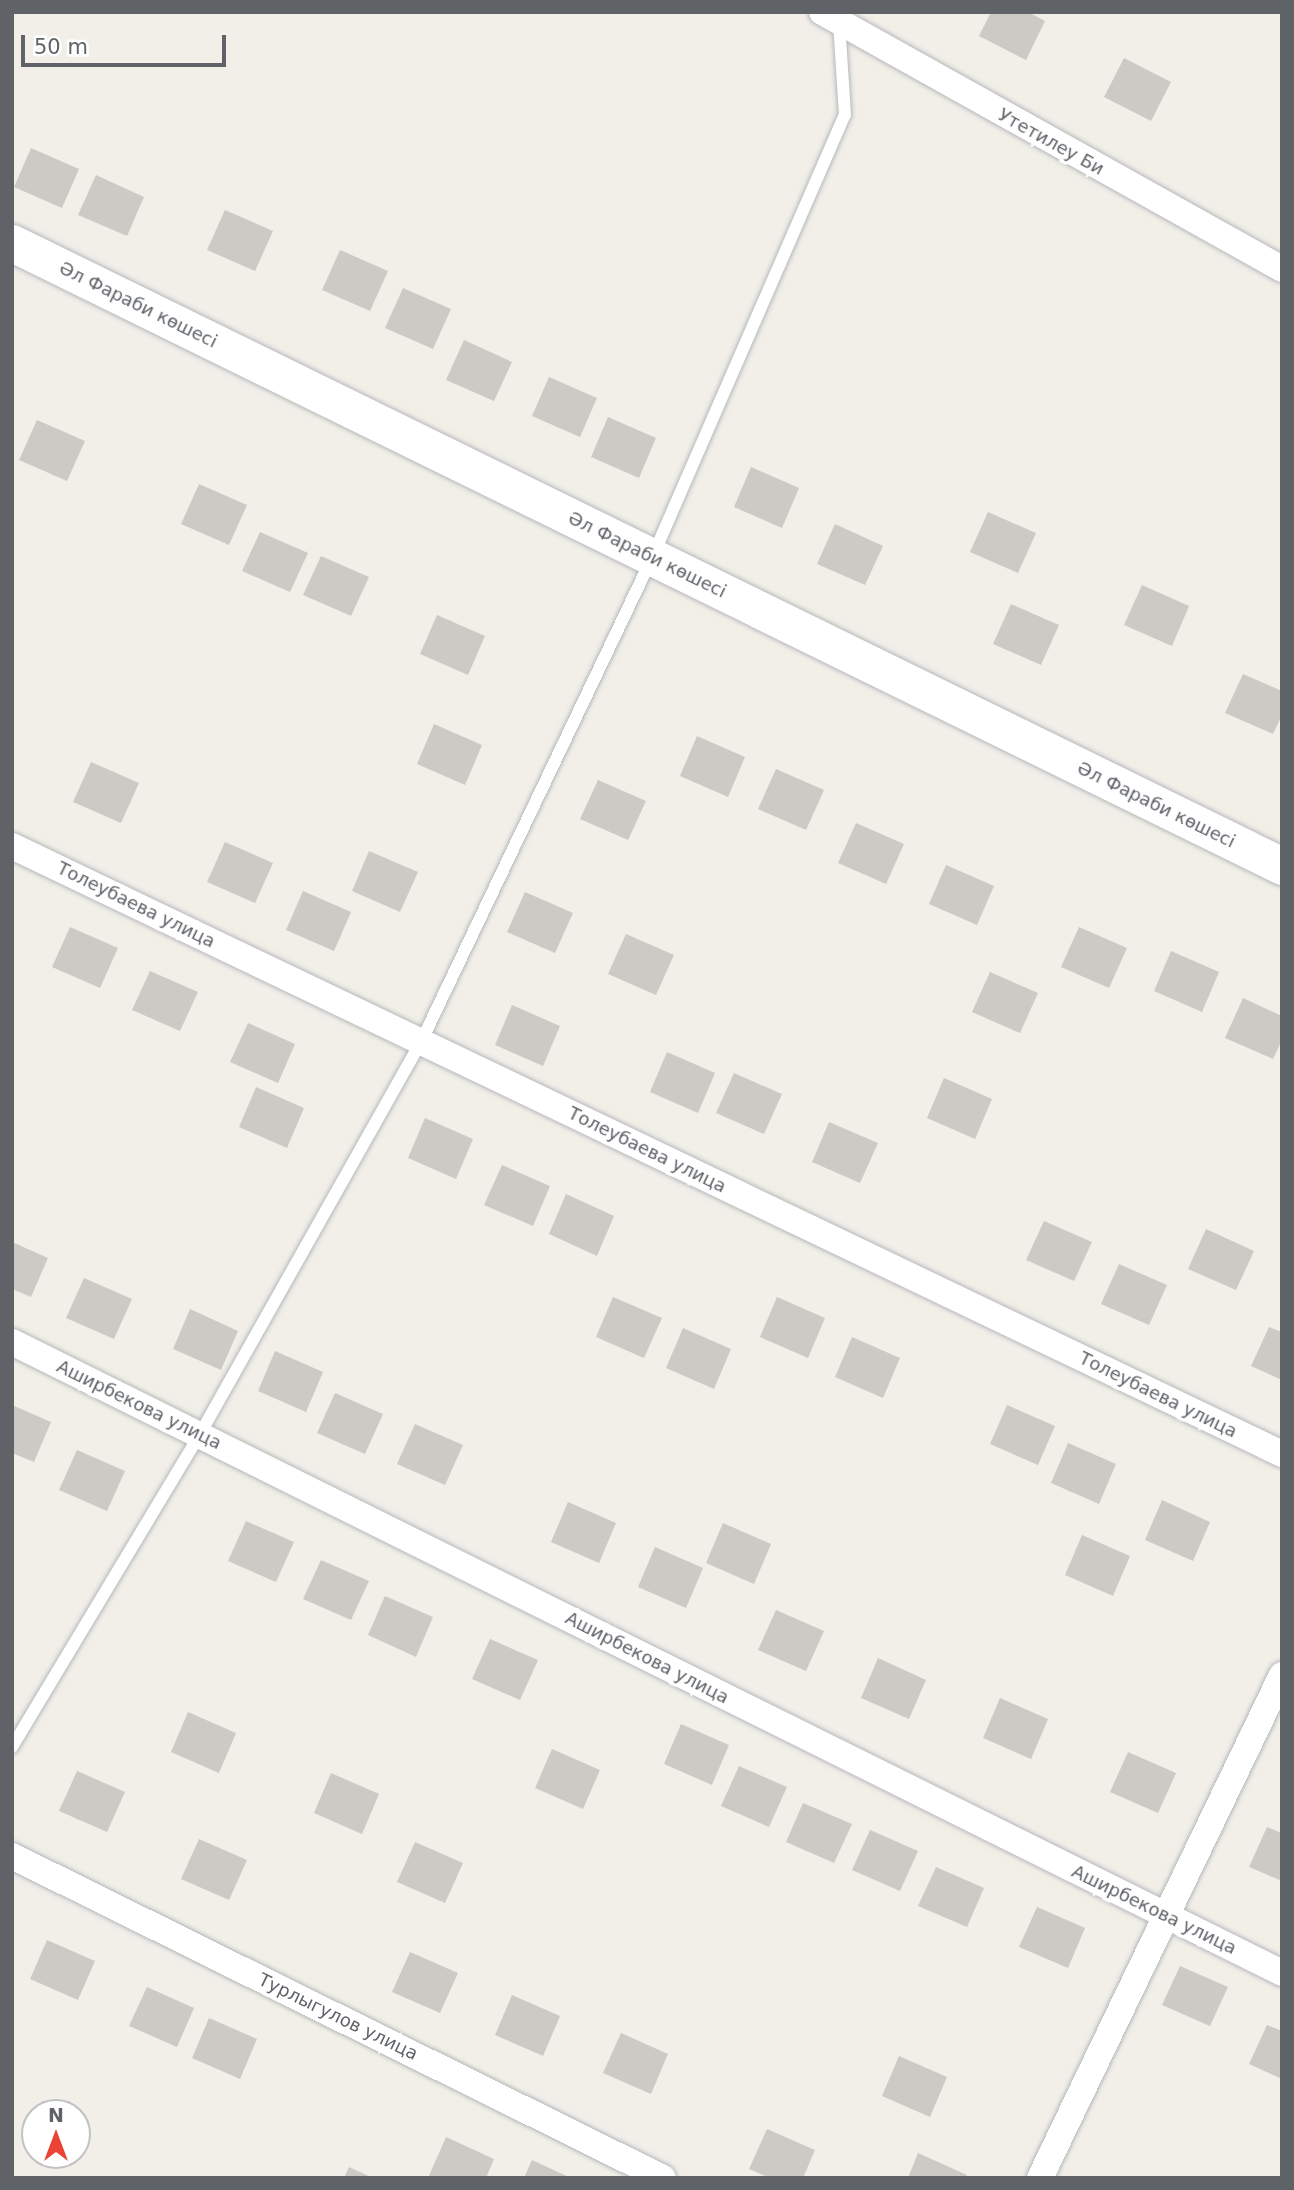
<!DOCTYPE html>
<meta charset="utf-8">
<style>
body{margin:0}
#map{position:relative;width:1294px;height:2190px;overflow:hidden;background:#f1efe8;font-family:"DejaVu Sans",sans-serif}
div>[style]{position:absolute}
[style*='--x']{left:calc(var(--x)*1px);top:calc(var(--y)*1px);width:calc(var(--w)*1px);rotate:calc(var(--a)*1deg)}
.building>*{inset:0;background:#cccac5}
.roads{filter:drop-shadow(0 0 2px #b5b8bc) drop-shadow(0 0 2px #b5b8bc)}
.lane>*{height:12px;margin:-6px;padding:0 6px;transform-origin:6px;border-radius:6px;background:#fff}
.street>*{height:26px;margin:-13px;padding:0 13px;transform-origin:13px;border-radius:13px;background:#fff}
.secondary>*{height:37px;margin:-18.5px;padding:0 18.5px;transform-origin:18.5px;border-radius:18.5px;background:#fff}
span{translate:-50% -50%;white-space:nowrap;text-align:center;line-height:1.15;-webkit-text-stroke:7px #fff;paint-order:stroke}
.street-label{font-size:18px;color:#5f6368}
.frame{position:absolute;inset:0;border:14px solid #5f6368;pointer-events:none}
.north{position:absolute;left:21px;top:2099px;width:70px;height:70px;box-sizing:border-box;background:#fff;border:2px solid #bfc1c3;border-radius:50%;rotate:0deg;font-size:19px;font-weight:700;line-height:28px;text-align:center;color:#5f6368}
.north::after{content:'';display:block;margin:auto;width:24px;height:32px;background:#ea4335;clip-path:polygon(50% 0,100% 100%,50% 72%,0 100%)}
.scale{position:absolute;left:21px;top:35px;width:205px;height:32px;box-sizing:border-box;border:4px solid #5f6368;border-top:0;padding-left:9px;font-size:21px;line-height:24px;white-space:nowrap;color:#5f6368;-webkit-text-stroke:5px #fff;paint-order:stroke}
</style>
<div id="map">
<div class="building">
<div style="clip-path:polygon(991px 12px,1028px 12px,1045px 21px,1026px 60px,979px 36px)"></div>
<div style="clip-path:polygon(1124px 58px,1171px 82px,1151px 121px,1104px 97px)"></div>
<div style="clip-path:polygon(31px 148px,79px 169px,62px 208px,14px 187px)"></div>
<div style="clip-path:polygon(96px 175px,144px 197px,127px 236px,78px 215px)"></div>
<div style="clip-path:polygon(225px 210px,273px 231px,255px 271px,207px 250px)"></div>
<div style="clip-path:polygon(340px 250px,388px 271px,370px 311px,322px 290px)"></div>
<div style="clip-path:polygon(403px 288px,451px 309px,433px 349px,385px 328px)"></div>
<div style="clip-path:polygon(464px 340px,512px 362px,494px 401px,446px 380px)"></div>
<div style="clip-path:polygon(549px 377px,597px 398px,580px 437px,532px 416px)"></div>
<div style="clip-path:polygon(608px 417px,656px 438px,639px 478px,591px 457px)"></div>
<div style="clip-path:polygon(37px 420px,85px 441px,67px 481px,19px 460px)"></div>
<div style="clip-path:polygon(751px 467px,799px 488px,782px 528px,734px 507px)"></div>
<div style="clip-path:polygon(199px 484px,247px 505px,229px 545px,181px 524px)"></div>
<div style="clip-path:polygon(988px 512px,1036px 533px,1018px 573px,970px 552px)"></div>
<div style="clip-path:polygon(835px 524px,883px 546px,865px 585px,817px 564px)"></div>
<div style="clip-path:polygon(260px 532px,308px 553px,290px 592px,242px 571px)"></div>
<div style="clip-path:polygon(321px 556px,369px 577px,351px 616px,303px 595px)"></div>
<div style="clip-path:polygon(1142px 585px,1189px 606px,1172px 646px,1124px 625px)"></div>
<div style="clip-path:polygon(1011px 604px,1059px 625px,1041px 665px,993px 644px)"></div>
<div style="clip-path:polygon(437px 615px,485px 636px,468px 675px,420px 654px)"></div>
<div style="clip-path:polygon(1243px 674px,1282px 691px,1282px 715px,1273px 734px,1225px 713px)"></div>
<div style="clip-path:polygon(434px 724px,482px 745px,465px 785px,417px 764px)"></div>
<div style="clip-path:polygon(697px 736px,745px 757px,728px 797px,680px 776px)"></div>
<div style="clip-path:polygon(91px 762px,139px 783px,121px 823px,73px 802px)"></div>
<div style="clip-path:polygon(776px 769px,824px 790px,806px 830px,758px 809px)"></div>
<div style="clip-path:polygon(598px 780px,646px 801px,628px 840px,580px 819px)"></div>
<div style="clip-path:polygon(856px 823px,904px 844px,886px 884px,838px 863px)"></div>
<div style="clip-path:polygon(225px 842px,273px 863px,255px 903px,207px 882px)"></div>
<div style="clip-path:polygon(369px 851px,418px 872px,400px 912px,352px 891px)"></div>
<div style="clip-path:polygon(946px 865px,994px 886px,977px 925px,929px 904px)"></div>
<div style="clip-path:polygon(303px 891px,351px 912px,334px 951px,286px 930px)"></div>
<div style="clip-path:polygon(525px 892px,573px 913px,555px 953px,507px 932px)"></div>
<div style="clip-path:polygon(70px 927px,118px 948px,100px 988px,52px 967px)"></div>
<div style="clip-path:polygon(1079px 927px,1127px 948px,1109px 988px,1061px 967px)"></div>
<div style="clip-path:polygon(626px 934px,674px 955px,656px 995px,608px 974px)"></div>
<div style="clip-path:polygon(1171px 951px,1219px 972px,1202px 1012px,1154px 991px)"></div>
<div style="clip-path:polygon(150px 971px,198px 992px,180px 1031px,132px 1010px)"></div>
<div style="clip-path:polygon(990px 972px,1038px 993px,1020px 1033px,972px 1012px)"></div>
<div style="clip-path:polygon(1243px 998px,1282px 1016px,1282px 1040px,1273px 1059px,1225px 1038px)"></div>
<div style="clip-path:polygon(512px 1005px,560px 1026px,543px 1066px,495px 1045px)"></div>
<div style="clip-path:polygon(248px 1023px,295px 1044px,278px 1083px,230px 1062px)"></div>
<div style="clip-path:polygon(667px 1052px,715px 1073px,698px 1113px,650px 1092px)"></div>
<div style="clip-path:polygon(734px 1073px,782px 1094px,764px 1134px,716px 1113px)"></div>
<div style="clip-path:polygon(944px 1078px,992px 1099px,975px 1139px,927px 1118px)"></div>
<div style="clip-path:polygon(256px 1087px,304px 1108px,287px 1148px,239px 1127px)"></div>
<div style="clip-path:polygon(425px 1118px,473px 1139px,456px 1179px,408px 1158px)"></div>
<div style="clip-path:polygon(829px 1122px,878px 1143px,860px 1183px,812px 1162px)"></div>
<div style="clip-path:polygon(502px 1165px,550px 1186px,533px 1226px,484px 1205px)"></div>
<div style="clip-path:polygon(566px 1194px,614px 1216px,597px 1256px,549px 1234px)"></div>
<div style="clip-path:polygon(1044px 1221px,1092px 1242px,1074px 1281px,1026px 1260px)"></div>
<div style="clip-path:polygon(1206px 1229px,1254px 1251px,1236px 1290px,1188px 1269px)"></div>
<div style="clip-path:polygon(12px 1242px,48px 1258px,31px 1297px,12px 1289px)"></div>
<div style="clip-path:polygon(1119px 1264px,1167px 1285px,1149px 1325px,1101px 1304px)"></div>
<div style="clip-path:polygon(84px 1278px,132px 1299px,114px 1339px,66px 1318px)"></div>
<div style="clip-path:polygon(613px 1297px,662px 1318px,644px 1358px,596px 1337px)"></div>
<div style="clip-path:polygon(777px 1297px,825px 1318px,808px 1358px,760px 1337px)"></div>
<div style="clip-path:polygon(190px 1309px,238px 1331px,221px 1370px,173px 1349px)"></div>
<div style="clip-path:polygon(1269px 1327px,1282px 1332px,1282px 1380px,1251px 1366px)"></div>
<div style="clip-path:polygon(683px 1328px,731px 1349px,714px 1389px,666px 1368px)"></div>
<div style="clip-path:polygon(852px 1337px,900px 1358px,883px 1398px,835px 1377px)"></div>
<div style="clip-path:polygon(275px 1351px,323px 1372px,306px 1412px,258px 1391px)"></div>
<div style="clip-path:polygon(335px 1393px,383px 1414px,365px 1454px,317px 1433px)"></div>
<div style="clip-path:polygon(12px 1405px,51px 1422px,34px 1462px,12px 1453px)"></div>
<div style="clip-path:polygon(1007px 1405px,1055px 1426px,1038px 1465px,990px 1444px)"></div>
<div style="clip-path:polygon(415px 1424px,463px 1445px,445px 1485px,397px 1464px)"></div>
<div style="clip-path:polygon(1068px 1443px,1116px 1464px,1099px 1504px,1051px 1483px)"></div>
<div style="clip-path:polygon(77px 1450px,125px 1471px,107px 1511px,59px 1490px)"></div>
<div style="clip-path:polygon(1162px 1500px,1210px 1522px,1193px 1561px,1145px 1540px)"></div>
<div style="clip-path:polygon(568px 1502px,616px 1523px,599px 1563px,551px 1542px)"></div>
<div style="clip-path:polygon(246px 1521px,294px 1542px,276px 1582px,228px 1561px)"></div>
<div style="clip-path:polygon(723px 1523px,771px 1544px,754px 1584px,706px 1563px)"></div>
<div style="clip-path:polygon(1082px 1535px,1130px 1556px,1113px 1596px,1065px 1575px)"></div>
<div style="clip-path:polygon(655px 1547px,703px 1568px,686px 1608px,638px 1587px)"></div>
<div style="clip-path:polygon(321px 1560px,369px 1581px,351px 1620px,303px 1599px)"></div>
<div style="clip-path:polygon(385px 1596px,433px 1617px,416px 1657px,368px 1635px)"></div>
<div style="clip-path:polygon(776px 1610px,824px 1631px,806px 1671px,758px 1650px)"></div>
<div style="clip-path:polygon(490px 1639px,538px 1660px,520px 1700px,472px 1679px)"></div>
<div style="clip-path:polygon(878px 1658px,926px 1680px,909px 1719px,861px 1698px)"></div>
<div style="clip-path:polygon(1000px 1698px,1048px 1719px,1031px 1759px,983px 1738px)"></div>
<div style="clip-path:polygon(188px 1712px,236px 1733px,219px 1773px,171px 1752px)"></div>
<div style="clip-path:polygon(681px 1724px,729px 1745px,712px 1785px,664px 1764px)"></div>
<div style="clip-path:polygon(552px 1749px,600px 1770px,583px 1809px,535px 1788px)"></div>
<div style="clip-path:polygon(1128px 1752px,1176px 1773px,1158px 1813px,1110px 1792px)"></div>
<div style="clip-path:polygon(739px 1766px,787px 1787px,769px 1827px,721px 1806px)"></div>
<div style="clip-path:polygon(77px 1771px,125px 1792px,107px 1832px,59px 1811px)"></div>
<div style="clip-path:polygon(331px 1773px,379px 1794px,362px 1834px,314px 1813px)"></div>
<div style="clip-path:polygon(803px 1803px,852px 1824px,834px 1863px,786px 1842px)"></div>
<div style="clip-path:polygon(1267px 1827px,1282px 1833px,1282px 1881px,1249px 1867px)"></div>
<div style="clip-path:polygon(870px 1830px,918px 1851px,900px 1891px,852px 1870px)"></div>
<div style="clip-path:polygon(199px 1839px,247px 1860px,229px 1900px,181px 1879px)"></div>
<div style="clip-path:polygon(415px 1842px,463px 1863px,445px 1903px,397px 1882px)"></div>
<div style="clip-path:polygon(936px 1867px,984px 1888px,967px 1927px,918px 1906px)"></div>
<div style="clip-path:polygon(1037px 1907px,1085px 1928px,1068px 1968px,1019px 1947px)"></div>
<div style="clip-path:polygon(47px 1940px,95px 1961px,78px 2000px,30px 1979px)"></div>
<div style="clip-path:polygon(410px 1952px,458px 1973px,440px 2013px,392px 1992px)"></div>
<div style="clip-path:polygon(1180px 1966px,1228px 1987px,1210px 2026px,1162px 2005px)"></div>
<div style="clip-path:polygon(147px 1987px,194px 2008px,177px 2047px,129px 2026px)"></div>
<div style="clip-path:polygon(512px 1995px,560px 2016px,543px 2056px,495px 2035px)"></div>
<div style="clip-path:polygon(209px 2018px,257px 2039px,240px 2079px,192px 2058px)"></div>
<div style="clip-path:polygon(1267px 2025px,1282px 2031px,1282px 2079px,1249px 2064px)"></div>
<div style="clip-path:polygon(621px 2033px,668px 2054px,651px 2094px,603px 2073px)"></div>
<div style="clip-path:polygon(899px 2056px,947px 2077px,930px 2117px,882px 2096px)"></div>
<div style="clip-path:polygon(767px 2129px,815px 2150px,803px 2178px,770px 2178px,749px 2169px)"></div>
<div style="clip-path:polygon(446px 2137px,494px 2159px,486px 2178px,428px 2178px)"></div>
<div style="clip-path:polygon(918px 2153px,967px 2175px,965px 2178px,908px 2178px)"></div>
<div style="clip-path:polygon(532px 2160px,571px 2178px,524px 2178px)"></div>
<div style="clip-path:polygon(349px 2167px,373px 2178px,344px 2178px)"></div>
</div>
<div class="roads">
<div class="lane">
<div style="--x:12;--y:1747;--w:365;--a:-59"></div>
<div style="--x:200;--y:1434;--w:450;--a:-60.6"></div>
<div style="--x:421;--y:1042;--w:536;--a:-64.49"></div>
<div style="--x:652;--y:558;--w:483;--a:-66.5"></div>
<div style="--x:845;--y:115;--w:93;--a:-93.7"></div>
</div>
<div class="street">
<div style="--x:822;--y:12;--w:527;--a:29.19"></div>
<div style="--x:12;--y:846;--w:1408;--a:25.58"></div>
<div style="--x:12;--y:1342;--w:1418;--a:26.42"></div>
<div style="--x:12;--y:1856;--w:726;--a:26.32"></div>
<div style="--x:1040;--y:2178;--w:558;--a:-64.31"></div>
</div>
<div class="secondary">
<div style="--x:12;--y:243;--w:1415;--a:26.13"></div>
</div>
</div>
<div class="street-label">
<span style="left:1051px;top:142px;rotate:29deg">Утетилеу Би</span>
<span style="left:138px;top:305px;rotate:26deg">Әл Фараби көшесі</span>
<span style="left:647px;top:555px;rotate:26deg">Әл Фараби көшесі</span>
<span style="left:1156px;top:805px;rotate:26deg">Әл Фараби көшесі</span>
<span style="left:136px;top:905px;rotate:26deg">Толеубаева улица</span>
<span style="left:647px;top:1150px;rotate:26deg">Толеубаева улица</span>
<span style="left:1158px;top:1395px;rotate:26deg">Толеубаева улица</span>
<span style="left:139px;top:1405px;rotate:26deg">Аширбекова улица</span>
<span style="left:647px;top:1658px;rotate:27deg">Аширбекова улица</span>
<span style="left:1154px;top:1910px;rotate:26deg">Аширбекова улица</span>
<span style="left:338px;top:2017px;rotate:26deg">Турлыгулов улица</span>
</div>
<div class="frame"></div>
<div class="north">N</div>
<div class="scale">50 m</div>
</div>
